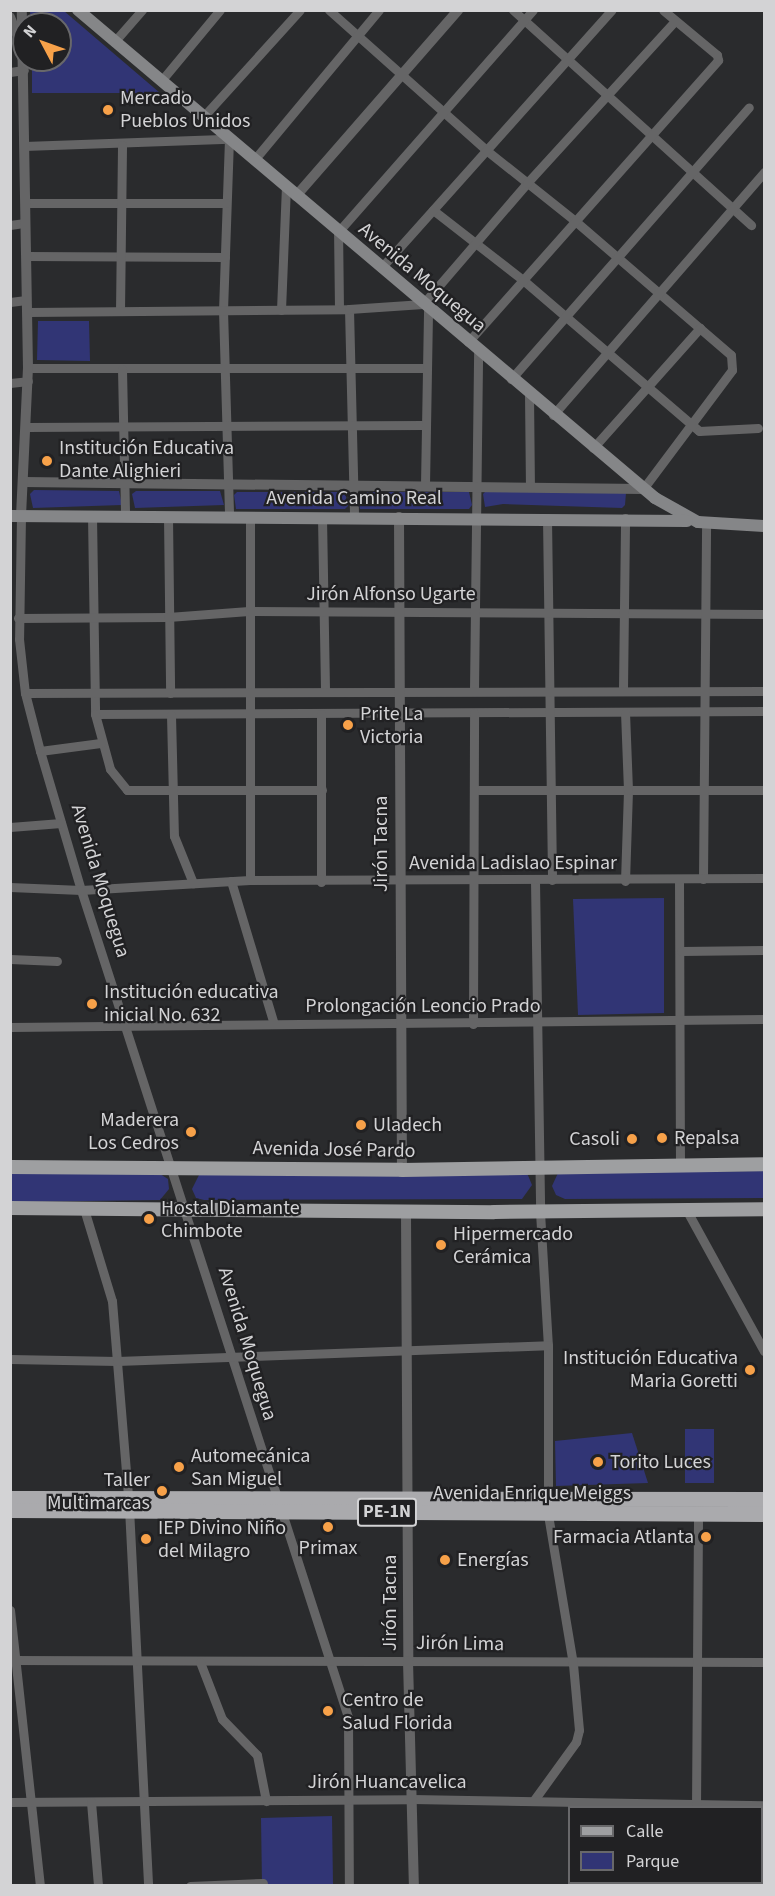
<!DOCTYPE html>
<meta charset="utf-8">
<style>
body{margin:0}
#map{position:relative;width:775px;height:1896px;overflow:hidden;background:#2a2b2d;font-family:"Source Sans 3",sans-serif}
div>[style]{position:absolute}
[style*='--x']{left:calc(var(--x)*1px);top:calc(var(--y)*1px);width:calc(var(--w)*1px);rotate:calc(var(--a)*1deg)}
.green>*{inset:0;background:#313575}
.minor>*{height:9px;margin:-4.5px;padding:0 4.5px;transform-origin:4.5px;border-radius:4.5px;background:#656566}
.tertiary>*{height:10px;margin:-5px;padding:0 5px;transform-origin:5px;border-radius:5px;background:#656566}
.secondary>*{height:12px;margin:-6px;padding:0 6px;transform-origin:6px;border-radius:6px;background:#858688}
.primary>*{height:14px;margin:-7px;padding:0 7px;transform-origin:7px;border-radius:7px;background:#9e9fa1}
.trunk>*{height:15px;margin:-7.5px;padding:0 7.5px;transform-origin:7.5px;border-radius:7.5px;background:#aaaaad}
.dots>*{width:16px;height:16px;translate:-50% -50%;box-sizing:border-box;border:3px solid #212123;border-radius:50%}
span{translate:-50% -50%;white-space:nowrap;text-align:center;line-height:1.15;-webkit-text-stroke:4.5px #212123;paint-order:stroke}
.shield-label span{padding:2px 4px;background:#212123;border:2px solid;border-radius:4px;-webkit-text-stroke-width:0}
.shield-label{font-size:18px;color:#d3d3d5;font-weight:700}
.poi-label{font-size:20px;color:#d3d3d5}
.left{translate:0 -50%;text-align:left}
.right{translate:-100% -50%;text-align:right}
.street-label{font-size:20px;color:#d3d3d5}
.frame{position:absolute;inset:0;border:12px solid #d3d3d5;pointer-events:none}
.legend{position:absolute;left:568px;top:1806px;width:195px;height:78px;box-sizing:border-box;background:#212123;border:2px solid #68686a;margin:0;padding:8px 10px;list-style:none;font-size:18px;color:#d3d3d5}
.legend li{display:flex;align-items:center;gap:12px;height:30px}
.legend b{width:30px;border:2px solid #68686a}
.north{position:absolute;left:12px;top:12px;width:60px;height:60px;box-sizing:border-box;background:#212123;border:2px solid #68686a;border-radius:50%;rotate:311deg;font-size:16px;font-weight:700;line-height:24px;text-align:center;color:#d3d3d5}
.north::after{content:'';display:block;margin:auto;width:21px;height:27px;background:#f7a149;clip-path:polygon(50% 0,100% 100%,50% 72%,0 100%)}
</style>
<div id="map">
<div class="green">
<div style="clip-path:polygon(30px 11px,64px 11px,160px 93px,32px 93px,32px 60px,60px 60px,60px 24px,31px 24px)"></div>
<div style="clip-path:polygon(38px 321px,89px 321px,90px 361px,37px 360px)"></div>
<div style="clip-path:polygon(34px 490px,119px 491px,122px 505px,33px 508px,30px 494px)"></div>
<div style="clip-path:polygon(136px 491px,220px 491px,224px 505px,135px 508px,132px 494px)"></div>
<div style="clip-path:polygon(486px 491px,626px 493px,625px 505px,622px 508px,503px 504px,485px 507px,483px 494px)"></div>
<div style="clip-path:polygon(237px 492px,345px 492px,348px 506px,345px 509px,236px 509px,234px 495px)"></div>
<div style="clip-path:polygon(361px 492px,469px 492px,472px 505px,469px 509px,360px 509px,357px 495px)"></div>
<div style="clip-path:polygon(664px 898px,664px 1013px,578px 1015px,573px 899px)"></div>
<div style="clip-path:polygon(764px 1171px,764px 1198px,565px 1199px,556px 1195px,552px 1186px,558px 1173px)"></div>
<div style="clip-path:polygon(200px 1173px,527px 1173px,532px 1185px,522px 1199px,204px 1200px,196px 1198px,192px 1189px)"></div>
<div style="clip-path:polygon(10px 1174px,160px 1174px,168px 1179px,169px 1189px,160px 1200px,11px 1202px)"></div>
<div style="clip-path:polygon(685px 1429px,714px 1429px,714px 1483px,685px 1483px)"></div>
<div style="clip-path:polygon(632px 1433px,648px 1483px,556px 1486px,555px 1441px)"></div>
<div style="clip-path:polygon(332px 1816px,333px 1885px,262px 1885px,261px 1818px)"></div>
</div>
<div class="minor">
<div style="--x:329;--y:10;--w:210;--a:41.7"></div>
<div style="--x:486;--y:150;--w:112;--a:38.5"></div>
<div style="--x:574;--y:220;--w:207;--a:40.7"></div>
<div style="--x:731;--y:355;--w:15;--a:86"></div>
<div style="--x:732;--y:370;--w:149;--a:126.8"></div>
<div style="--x:513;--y:10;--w:321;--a:42.1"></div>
<div style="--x:114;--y:42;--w:43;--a:-48.8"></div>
<div style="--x:10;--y:72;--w:14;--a:-8"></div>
<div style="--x:161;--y:81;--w:92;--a:-50.3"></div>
<div style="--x:203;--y:117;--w:144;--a:-47.8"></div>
<div style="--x:24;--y:146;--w:205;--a:-2"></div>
<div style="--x:229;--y:139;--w:171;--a:92"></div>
<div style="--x:223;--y:310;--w:207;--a:88.3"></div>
<div style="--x:254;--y:160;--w:195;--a:-50.2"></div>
<div style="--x:25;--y:203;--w:200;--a:0"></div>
<div style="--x:433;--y:210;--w:114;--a:37.9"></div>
<div style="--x:523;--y:280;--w:232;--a:40.6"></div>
<div style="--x:699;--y:431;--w:59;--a:-2.9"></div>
<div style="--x:10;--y:225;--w:15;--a:-8"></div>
<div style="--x:26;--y:256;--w:199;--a:0.3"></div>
<div style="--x:381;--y:268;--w:346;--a:-48.2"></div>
<div style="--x:10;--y:302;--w:16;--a:-7"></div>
<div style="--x:339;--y:309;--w:77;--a:-90.7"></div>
<div style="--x:338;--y:232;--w:295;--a:-48.7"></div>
<div style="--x:349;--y:309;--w:208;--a:88.6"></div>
<div style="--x:281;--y:310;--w:122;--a:-87.7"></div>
<div style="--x:120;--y:311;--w:166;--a:-89.3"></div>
<div style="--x:28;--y:312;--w:321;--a:-0.5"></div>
<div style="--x:349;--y:309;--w:74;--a:-3.9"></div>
<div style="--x:423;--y:304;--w:160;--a:-49.3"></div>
<div style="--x:527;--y:183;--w:219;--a:-47.6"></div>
<div style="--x:468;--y:342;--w:377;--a:-48.4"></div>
<div style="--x:718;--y:60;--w:5;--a:-101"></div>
<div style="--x:717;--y:55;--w:70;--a:-140.2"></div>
<div style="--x:28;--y:368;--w:397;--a:0"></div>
<div style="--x:122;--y:369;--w:147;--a:88.8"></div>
<div style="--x:511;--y:379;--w:361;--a:-48.8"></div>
<div style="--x:10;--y:383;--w:18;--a:-6"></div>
<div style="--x:529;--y:394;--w:92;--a:89.4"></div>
<div style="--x:553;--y:415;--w:322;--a:-49"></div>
<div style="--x:27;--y:427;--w:396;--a:-0.3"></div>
<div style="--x:593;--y:448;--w:161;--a:-48.3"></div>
<div style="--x:425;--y:485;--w:177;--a:-89"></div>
<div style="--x:21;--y:516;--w:123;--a:90.9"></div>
<div style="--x:19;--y:639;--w:54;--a:83.7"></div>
<div style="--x:25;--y:693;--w:60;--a:75.5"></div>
<div style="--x:40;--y:751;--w:145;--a:73.6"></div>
<div style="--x:81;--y:890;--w:869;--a:72.11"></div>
<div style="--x:348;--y:1717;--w:169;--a:89.7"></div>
<div style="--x:92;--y:516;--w:198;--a:89.1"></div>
<div style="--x:95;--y:714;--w:669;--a:-0.26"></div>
<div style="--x:168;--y:517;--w:176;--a:89.3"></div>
<div style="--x:250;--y:517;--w:363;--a:90"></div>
<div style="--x:322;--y:517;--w:174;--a:89"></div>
<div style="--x:547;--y:518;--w:362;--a:89.2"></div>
<div style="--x:18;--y:618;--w:150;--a:-0.4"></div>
<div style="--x:168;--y:617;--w:81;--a:-4.2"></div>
<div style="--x:249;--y:611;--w:515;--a:0.33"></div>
<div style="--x:623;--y:689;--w:171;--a:-89.3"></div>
<div style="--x:474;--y:690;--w:339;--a:-89.3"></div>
<div style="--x:25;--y:693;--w:739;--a:-0.16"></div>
<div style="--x:95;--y:714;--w:57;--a:74.7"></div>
<div style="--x:110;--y:769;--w:27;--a:51"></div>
<div style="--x:127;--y:790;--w:195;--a:0"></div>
<div style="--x:321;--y:714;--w:168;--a:90"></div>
<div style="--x:171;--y:715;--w:121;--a:88.6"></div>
<div style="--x:174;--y:836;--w:51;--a:68"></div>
<div style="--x:40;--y:751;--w:61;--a:-7.6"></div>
<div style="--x:474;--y:790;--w:290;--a:0"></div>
<div style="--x:10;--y:827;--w:51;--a:-4.5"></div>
<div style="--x:703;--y:879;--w:356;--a:-89.5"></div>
<div style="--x:679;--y:880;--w:286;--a:89.8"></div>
<div style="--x:231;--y:881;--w:149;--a:73.3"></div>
<div style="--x:535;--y:881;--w:331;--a:89.1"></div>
<div style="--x:540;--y:1212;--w:133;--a:86.6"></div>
<div style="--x:548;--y:1345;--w:154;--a:90"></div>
<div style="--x:625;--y:881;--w:91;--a:-88.1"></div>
<div style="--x:628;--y:790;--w:77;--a:-92.2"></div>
<div style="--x:10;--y:887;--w:71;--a:2.4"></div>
<div style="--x:81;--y:890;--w:169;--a:-3.4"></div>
<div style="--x:250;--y:880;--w:514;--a:-0.22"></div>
<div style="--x:681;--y:951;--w:83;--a:-0.7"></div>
<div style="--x:10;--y:959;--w:47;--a:2.4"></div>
<div style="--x:473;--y:1024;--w:311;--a:-89.8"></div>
<div style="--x:10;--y:1027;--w:754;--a:-0.61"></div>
<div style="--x:84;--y:1209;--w:96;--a:73.1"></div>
<div style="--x:112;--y:1301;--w:208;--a:85.3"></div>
<div style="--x:129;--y:1508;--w:378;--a:87.1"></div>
<div style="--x:687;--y:1211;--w:160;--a:61.2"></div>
<div style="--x:10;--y:1359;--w:107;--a:1.1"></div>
<div style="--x:117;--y:1361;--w:431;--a:-2.1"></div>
<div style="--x:10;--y:1610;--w:278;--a:83.8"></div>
<div style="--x:10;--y:1660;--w:754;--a:0.15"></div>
<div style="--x:200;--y:1662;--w:61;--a:68.9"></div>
<div style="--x:222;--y:1719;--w:50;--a:45.8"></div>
<div style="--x:257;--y:1755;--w:47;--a:78.9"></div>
<div style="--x:534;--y:1800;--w:72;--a:-54.1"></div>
<div style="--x:576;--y:1742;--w:12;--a:-76"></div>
<div style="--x:579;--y:1730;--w:66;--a:-95.2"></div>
<div style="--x:573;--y:1664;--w:151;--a:-99.5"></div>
<div style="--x:10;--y:1802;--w:402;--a:-0.4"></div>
<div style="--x:412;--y:1799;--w:352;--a:1"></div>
<div style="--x:91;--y:1802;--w:84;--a:85.2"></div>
<div style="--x:696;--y:1808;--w:294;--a:-89.6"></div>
<div style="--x:697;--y:1882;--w:4;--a:90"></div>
<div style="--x:190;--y:1886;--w:73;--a:-2.4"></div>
</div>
<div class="tertiary">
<div style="--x:10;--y:17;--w:27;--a:68"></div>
<div style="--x:296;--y:196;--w:247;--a:-48.9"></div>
<div style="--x:24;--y:482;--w:619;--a:0.65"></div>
<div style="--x:21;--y:516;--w:148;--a:-87.3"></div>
<div style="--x:28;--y:368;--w:358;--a:-91"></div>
<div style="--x:399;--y:517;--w:653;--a:89.74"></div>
<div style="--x:406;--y:1212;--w:449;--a:89.7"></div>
<div style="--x:408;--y:1661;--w:225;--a:88.5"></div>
</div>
<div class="secondary">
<div style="--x:78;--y:10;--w:756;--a:40.22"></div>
<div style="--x:655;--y:498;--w:49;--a:29.2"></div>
<div style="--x:698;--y:522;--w:66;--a:3.5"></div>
<div style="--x:10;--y:516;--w:677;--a:0.42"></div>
</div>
<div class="primary">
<div style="--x:10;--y:1167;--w:392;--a:0.4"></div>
<div style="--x:402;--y:1170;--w:362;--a:-0.9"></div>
<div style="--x:10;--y:1208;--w:484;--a:0.5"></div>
<div style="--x:494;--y:1212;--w:270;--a:-0.6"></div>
</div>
<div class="trunk">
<div style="--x:10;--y:1498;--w:754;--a:0.08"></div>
<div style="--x:10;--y:1510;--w:754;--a:0.3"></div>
</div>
<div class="dots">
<div style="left:108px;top:110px;background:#f7a149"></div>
<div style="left:47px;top:461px;background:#f7a149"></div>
<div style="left:348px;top:725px;background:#f7a149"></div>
<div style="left:92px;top:1004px;background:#f7a149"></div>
<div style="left:361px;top:1125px;background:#f7a149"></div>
<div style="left:191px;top:1132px;background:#f7a149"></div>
<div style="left:662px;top:1138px;background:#f7a149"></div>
<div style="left:632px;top:1139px;background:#f7a149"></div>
<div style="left:149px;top:1219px;background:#f7a149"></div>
<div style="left:441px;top:1245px;background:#f7a149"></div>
<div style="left:750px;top:1370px;background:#f7a149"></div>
<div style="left:598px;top:1462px;background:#f7a149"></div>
<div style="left:179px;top:1467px;background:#f7a149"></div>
<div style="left:162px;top:1491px;background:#f7a149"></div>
<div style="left:328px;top:1527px;background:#f7a149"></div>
<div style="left:706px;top:1537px;background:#f7a149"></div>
<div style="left:146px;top:1539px;background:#f7a149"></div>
<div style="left:445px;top:1560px;background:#f7a149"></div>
<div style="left:328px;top:1711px;background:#f7a149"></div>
</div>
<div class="shield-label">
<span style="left:387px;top:1512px">PE-1N</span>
</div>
<div class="poi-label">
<span class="left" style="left:120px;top:110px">Mercado<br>Pueblos Unidos</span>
<span class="left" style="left:59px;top:460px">Institución Educativa<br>Dante Alighieri</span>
<span class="left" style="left:360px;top:726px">Prite La<br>Victoria</span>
<span class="left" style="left:104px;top:1004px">Institución educativa<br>inicial No. 632</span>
<span class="right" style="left:179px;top:1132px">Maderera<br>Los Cedros</span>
<span class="left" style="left:373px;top:1125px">Uladech</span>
<span class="left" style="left:674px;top:1138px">Repalsa</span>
<span class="right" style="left:620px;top:1139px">Casoli</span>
<span class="left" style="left:161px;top:1220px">Hostal Diamante<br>Chimbote</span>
<span class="left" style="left:453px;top:1246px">Hipermercado<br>Cerámica</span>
<span class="right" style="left:738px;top:1370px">Institución Educativa<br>Maria Goretti</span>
<span class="left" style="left:191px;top:1468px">Automecánica<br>San Miguel</span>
<span class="left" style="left:610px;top:1462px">Torito Luces</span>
<span class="right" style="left:150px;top:1492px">Taller<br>Multimarcas</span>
<span class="left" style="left:158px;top:1540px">IEP Divino Niño<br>del Milagro</span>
<span class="right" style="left:694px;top:1537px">Farmacia Atlanta</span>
<span style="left:328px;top:1548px">Primax</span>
<span class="left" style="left:457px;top:1560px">Energías</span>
<span class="left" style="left:342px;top:1712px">Centro de<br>Salud Florida</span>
</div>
<div class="street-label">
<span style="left:422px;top:278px;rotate:40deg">Avenida Moquegua</span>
<span style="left:354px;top:498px">Avenida Camino Real</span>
<span style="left:391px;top:594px">Jirón Alfonso Ugarte</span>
<span style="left:381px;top:844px;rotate:-90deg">Jirón Tacna</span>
<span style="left:513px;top:863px">Avenida Ladislao Espinar</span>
<span style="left:100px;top:881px;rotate:73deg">Avenida Moquegua</span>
<span style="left:423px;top:1006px">Prolongación Leoncio Prado</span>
<span style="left:334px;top:1150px;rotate:1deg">Avenida José Pardo</span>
<span style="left:247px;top:1344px;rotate:73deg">Avenida Moquegua</span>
<span style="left:532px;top:1493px">Avenida Enrique Meiggs</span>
<span style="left:390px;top:1603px;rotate:-90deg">Jirón Tacna</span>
<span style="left:460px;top:1644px;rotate:1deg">Jirón Lima</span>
<span style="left:387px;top:1782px">Jirón Huancavelica</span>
</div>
<div class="frame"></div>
<ul class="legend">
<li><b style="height:8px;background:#9e9fa1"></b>Calle</li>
<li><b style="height:16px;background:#313575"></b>Parque</li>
</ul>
<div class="north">N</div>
</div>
